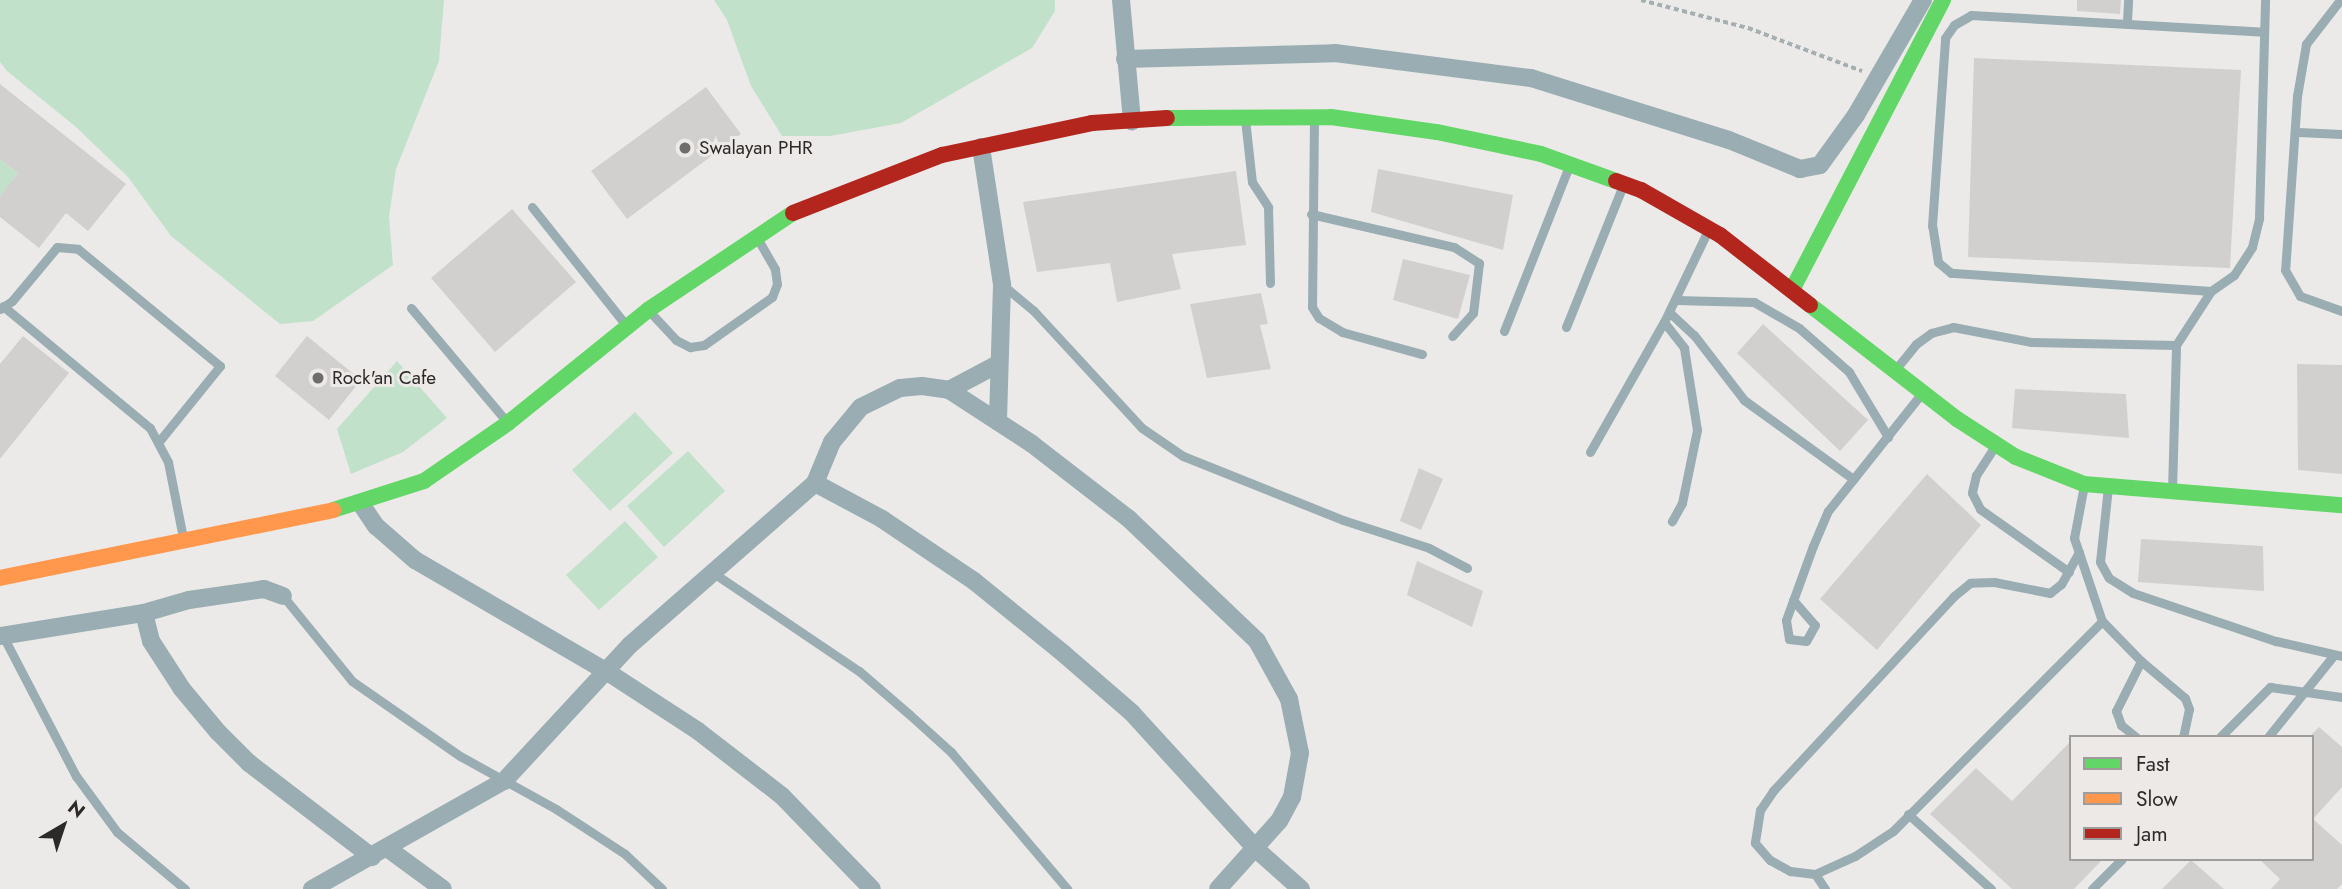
<!DOCTYPE html>
<style>
body{margin:0}
#map{position:relative;width:2342px;height:889px;overflow:hidden;background:#eceae8;font-family:Jost,sans-serif}
div>[style]{position:absolute}
[style*='--x']{left:calc(var(--x)*1px);top:calc(var(--y)*1px);width:calc(var(--w)*1px);rotate:calc(var(--a)*1deg)}
.green>*{inset:0;background:#c1e1ca}
.building>*{inset:0;background:#d2d0cf}
.path>*{height:3.5px;margin-top:-1.75px;transform-origin:0;background:repeating-linear-gradient(90deg,#a5aeb1 0 5px,transparent 0 8.5px)}
.lane>*{height:9px;margin:-4.5px;padding:0 4.5px;transform-origin:4.5px;border-radius:4.5px;background:#99adb2}
.street>*{height:18px;margin:-9px;padding:0 9px;transform-origin:9px;border-radius:9px;background:#99adb2}
.fast>*{height:16px;margin:-8px;padding:0 8px;transform-origin:8px;border-radius:8px;background:#63d668}
.slow>*{height:16px;margin:-8px;padding:0 8px;transform-origin:8px;border-radius:8px;background:#ff974d}
.jam>*{height:16px;margin:-8px;padding:0 8px;transform-origin:8px;border-radius:8px;background:#b3261e}
.dots>*{width:19px;height:19px;translate:-50% -50%;box-sizing:border-box;border:4px solid #ede9e7;border-radius:50%}
span{translate:-50% -50%;white-space:nowrap;text-align:center;line-height:1.15;-webkit-text-stroke:6px #ede9e7;paint-order:stroke}
.poi-label{font-size:19px;color:#2b2a29}
.left{translate:0 -50%;text-align:left}
.legend{position:absolute;left:2069px;top:735px;width:245px;height:126px;box-sizing:border-box;background:#ede9e7;border:2px solid #9f9d9b;margin:0;padding:9px 12px;list-style:none;font-size:21px;color:#2b2a29}
.legend li{display:flex;align-items:center;gap:14px;height:35px}
.legend b{width:35px;border:2px solid #9f9d9b}
.north{position:absolute;left:28px;top:791px;width:70px;height:70px;-webkit-text-stroke:5px #ede9e7;paint-order:stroke;rotate:39deg;font-size:19px;font-weight:700;line-height:28px;text-align:center;color:#2b2a29}
.north::after{content:'';display:block;margin:auto;width:24px;height:32px;background:#2b2a29;clip-path:polygon(50% 0,100% 100%,50% 72%,0 100%)}
</style>
<div id="map">
<div class="green">
<div style="clip-path:polygon(0 0,444px 0,439px 61px,396px 169px,389px 217px,393px 265px,313px 321px,280px 324px,171px 236px,128px 177px,76px 127px,7px 71px,0 62px)"></div>
<div style="clip-path:polygon(714px 0,1055px 0,1055px 11px,1032px 48px,901px 123px,830px 136px,782px 136px,751px 86px,727px 20px)"></div>
<div style="clip-path:polygon(0 159px,18px 173px,0 196px)"></div>
<div style="clip-path:polygon(397px 361px,447px 418px,403px 452px,351px 474px,337px 429px)"></div>
<div style="clip-path:polygon(635px 412px,673px 453px,610px 511px,572px 470px)"></div>
<div style="clip-path:polygon(688px 451px,725px 491px,664px 547px,627px 506px)"></div>
<div style="clip-path:polygon(625px 521px,658px 557px,599px 610px,566px 575px)"></div>
</div>
<div class="building">
<div style="clip-path:polygon(2077px 0,2121px 0,2120px 14px,2077px 11px)"></div>
<div style="clip-path:polygon(1974px 58px,2241px 70px,2230px 268px,1968px 257px)"></div>
<div style="clip-path:polygon(0 84px,126px 184px,88px 231px,66px 213px,39px 248px,0 217px,0 196px,18px 173px,0 159px)"></div>
<div style="clip-path:polygon(706px 87px,741px 134px,627px 219px,591px 171px)"></div>
<div style="clip-path:polygon(1378px 169px,1513px 195px,1503px 250px,1371px 212px)"></div>
<div style="clip-path:polygon(1236px 171px,1246px 245px,1172px 254px,1181px 289px,1117px 302px,1110px 263px,1037px 272px,1023px 202px)"></div>
<div style="clip-path:polygon(512px 209px,576px 282px,495px 352px,431px 278px)"></div>
<div style="clip-path:polygon(1403px 259px,1470px 275px,1458px 319px,1393px 300px)"></div>
<div style="clip-path:polygon(1261px 293px,1268px 324px,1260px 325px,1271px 369px,1207px 378px,1190px 304px)"></div>
<div style="clip-path:polygon(1763px 324px,1868px 420px,1840px 451px,1737px 353px)"></div>
<div style="clip-path:polygon(23px 336px,69px 373px,0 459px,0 364px)"></div>
<div style="clip-path:polygon(307px 336px,361px 380px,329px 420px,275px 376px)"></div>
<div style="clip-path:polygon(2297px 364px,2342px 365px,2342px 474px,2298px 470px)"></div>
<div style="clip-path:polygon(2015px 389px,2126px 394px,2129px 438px,2012px 428px)"></div>
<div style="clip-path:polygon(1419px 468px,1443px 479px,1421px 530px,1400px 521px)"></div>
<div style="clip-path:polygon(1927px 474px,1981px 525px,1877px 650px,1820px 599px)"></div>
<div style="clip-path:polygon(2141px 539px,2263px 546px,2264px 591px,2138px 582px)"></div>
<div style="clip-path:polygon(1417px 561px,1483px 591px,1472px 627px,1407px 595px)"></div>
<div style="clip-path:polygon(2319px 727px,2342px 747px,2342px 787px,2313px 819px,2342px 845px,2342px 884px,2337px 889px,2271px 889px,2280px 879px,2259px 859px,2312px 859px,2312px 734px)"></div>
<div style="clip-path:polygon(2071px 741px,2071px 859px,2103px 859px,2074px 889px,2012px 889px,1930px 814px,1976px 768px,2012px 801px)"></div>
<div style="clip-path:polygon(2191px 860px,2224px 889px,2162px 889px)"></div>
</div>
<div class="path">
<div style="--x:1641;--y:0;--w:111;--a:14.7"></div>
<div style="--x:1748;--y:28;--w:122;--a:20.7"></div>
</div>
<div class="lane">
<div style="--x:2340;--y:0;--w:56;--a:127.7"></div>
<div style="--x:2306;--y:44;--w:53;--a:99.8"></div>
<div style="--x:2297;--y:96;--w:174;--a:93.9"></div>
<div style="--x:2285;--y:270;--w:30;--a:60"></div>
<div style="--x:2300;--y:296;--w:45;--a:19.7"></div>
<div style="--x:2127;--y:21;--w:21;--a:-87"></div>
<div style="--x:1245;--y:119;--w:63;--a:83.7"></div>
<div style="--x:1252;--y:182;--w:30;--a:57"></div>
<div style="--x:1268;--y:207;--w:76;--a:88.5"></div>
<div style="--x:1314;--y:119;--w:188;--a:90.6"></div>
<div style="--x:1312;--y:307;--w:13;--a:58"></div>
<div style="--x:1319;--y:318;--w:27;--a:31"></div>
<div style="--x:1342;--y:332;--w:83;--a:15.4"></div>
<div style="--x:2298;--y:132;--w:44;--a:2.6"></div>
<div style="--x:532;--y:207;--w:151;--a:51.5"></div>
<div style="--x:1311;--y:214;--w:147;--a:13"></div>
<div style="--x:1454;--y:247;--w:30;--a:33"></div>
<div style="--x:1479;--y:263;--w:50;--a:96.8"></div>
<div style="--x:1473;--y:313;--w:31;--a:132"></div>
<div style="--x:1004;--y:286;--w:38;--a:40"></div>
<div style="--x:1033;--y:310;--w:161;--a:47.3"></div>
<div style="--x:1142;--y:428;--w:50;--a:34.3"></div>
<div style="--x:1183;--y:456;--w:172;--a:21.8"></div>
<div style="--x:1343;--y:520;--w:90;--a:18"></div>
<div style="--x:1429;--y:548;--w:43;--a:27.8"></div>
<div style="--x:2211;--y:291;--w:261;--a:-176"></div>
<div style="--x:1951;--y:273;--w:17;--a:-140"></div>
<div style="--x:1938;--y:262;--w:36;--a:-99"></div>
<div style="--x:1932;--y:226;--w:188;--a:-86"></div>
<div style="--x:1945;--y:38;--w:16;--a:-55"></div>
<div style="--x:1954;--y:25;--w:20;--a:-30"></div>
<div style="--x:1971;--y:15;--w:293;--a:3.3"></div>
<div style="--x:1675;--y:300;--w:79;--a:1.5"></div>
<div style="--x:1754;--y:302;--w:52;--a:30"></div>
<div style="--x:1799;--y:328;--w:67;--a:41.3"></div>
<div style="--x:1849;--y:372;--w:76;--a:59"></div>
<div style="--x:3;--y:306;--w:191;--a:39.7"></div>
<div style="--x:150;--y:428;--w:38;--a:62"></div>
<div style="--x:168;--y:462;--w:77;--a:78.8"></div>
<div style="--x:411;--y:308;--w:149;--a:49.9"></div>
<div style="--x:0;--y:309;--w:14;--a:-34"></div>
<div style="--x:12;--y:301;--w:70;--a:-50.2"></div>
<div style="--x:57;--y:247;--w:21;--a:5"></div>
<div style="--x:78;--y:249;--w:184;--a:39.5"></div>
<div style="--x:220;--y:366;--w:95;--a:129"></div>
<div style="--x:650;--y:312;--w:38;--a:47"></div>
<div style="--x:676;--y:340;--w:16;--a:27"></div>
<div style="--x:690;--y:347;--w:14;--a:-8"></div>
<div style="--x:704;--y:345;--w:83;--a:-35.2"></div>
<div style="--x:772;--y:297;--w:14;--a:-69"></div>
<div style="--x:777;--y:284;--w:15;--a:-98"></div>
<div style="--x:775;--y:269;--w:36;--a:-120"></div>
<div style="--x:1669;--y:312;--w:34;--a:43"></div>
<div style="--x:1694;--y:335;--w:82;--a:52.4"></div>
<div style="--x:1744;--y:400;--w:135;--a:35.9"></div>
<div style="--x:1664;--y:322;--w:33;--a:52"></div>
<div style="--x:1684;--y:348;--w:83;--a:81"></div>
<div style="--x:1697;--y:430;--w:75;--a:101.6"></div>
<div style="--x:1682;--y:503;--w:21;--a:119"></div>
<div style="--x:1566;--y:327;--w:153;--a:-68.1"></div>
<div style="--x:1504;--y:331;--w:177;--a:-68.5"></div>
<div style="--x:1895;--y:370;--w:33;--a:-51"></div>
<div style="--x:1916;--y:344;--w:19;--a:-36"></div>
<div style="--x:1931;--y:333;--w:23;--a:-15"></div>
<div style="--x:1953;--y:327;--w:79;--a:10.9"></div>
<div style="--x:2031;--y:342;--w:145;--a:1.2"></div>
<div style="--x:1995;--y:446;--w:35;--a:123"></div>
<div style="--x:1976;--y:475;--w:18;--a:103"></div>
<div style="--x:1972;--y:493;--w:18;--a:63"></div>
<div style="--x:1980;--y:509;--w:109;--a:35.3"></div>
<div style="--x:1590;--y:452;--w:150;--a:-60.4"></div>
<div style="--x:1664;--y:322;--w:102;--a:-64.4"></div>
<div style="--x:2084;--y:485;--w:54;--a:100.7"></div>
<div style="--x:2074;--y:538;--w:88;--a:71.4"></div>
<div style="--x:2102;--y:621;--w:56;--a:45.7"></div>
<div style="--x:2141;--y:661;--w:56;--a:116.6"></div>
<div style="--x:2116;--y:711;--w:15;--a:70"></div>
<div style="--x:2121;--y:725;--w:19;--a:39"></div>
<div style="--x:2108;--y:487;--w:75;--a:96.1"></div>
<div style="--x:2100;--y:562;--w:18;--a:61"></div>
<div style="--x:2109;--y:578;--w:28;--a:32"></div>
<div style="--x:2133;--y:593;--w:151;--a:18.6"></div>
<div style="--x:2276;--y:641;--w:68;--a:12.8"></div>
<div style="--x:2172;--y:491;--w:146;--a:-88.4"></div>
<div style="--x:2176;--y:345;--w:64;--a:-57.1"></div>
<div style="--x:2211;--y:291;--w:28;--a:-35"></div>
<div style="--x:2234;--y:275;--w:33;--a:-57"></div>
<div style="--x:2252;--y:247;--w:30;--a:-76"></div>
<div style="--x:2259;--y:218;--w:218;--a:-88.4"></div>
<div style="--x:2079;--y:552;--w:37;--a:119"></div>
<div style="--x:2061;--y:584;--w:14;--a:141"></div>
<div style="--x:2050;--y:593;--w:57;--a:-168.9"></div>
<div style="--x:1994;--y:582;--w:24;--a:178"></div>
<div style="--x:1970;--y:583;--w:21;--a:141"></div>
<div style="--x:1954;--y:596;--w:266;--a:132.9"></div>
<div style="--x:1773;--y:791;--w:23;--a:124"></div>
<div style="--x:1760;--y:810;--w:33;--a:99"></div>
<div style="--x:1755;--y:843;--w:23;--a:49"></div>
<div style="--x:1770;--y:860;--w:23;--a:29"></div>
<div style="--x:1790;--y:871;--w:25;--a:7"></div>
<div style="--x:1815;--y:874;--w:44;--a:-24.2"></div>
<div style="--x:1855;--y:856;--w:45;--a:-33.3"></div>
<div style="--x:1893;--y:831;--w:296;--a:-45.1"></div>
<div style="--x:712;--y:572;--w:177;--a:34"></div>
<div style="--x:859;--y:671;--w:67;--a:40.8"></div>
<div style="--x:910;--y:715;--w:55;--a:42.1"></div>
<div style="--x:951;--y:752;--w:180;--a:49.7"></div>
<div style="--x:283;--y:596;--w:109;--a:50.9"></div>
<div style="--x:352;--y:681;--w:131;--a:34.8"></div>
<div style="--x:460;--y:756;--w:110;--a:28.9"></div>
<div style="--x:556;--y:809;--w:82;--a:33.1"></div>
<div style="--x:625;--y:854;--w:51;--a:43.4"></div>
<div style="--x:1793;--y:600;--w:33;--a:49"></div>
<div style="--x:1815;--y:625;--w:18;--a:119"></div>
<div style="--x:1806;--y:641;--w:17;--a:-173"></div>
<div style="--x:1789;--y:639;--w:19;--a:-99"></div>
<div style="--x:1786;--y:620;--w:79;--a:-70"></div>
<div style="--x:1813;--y:546;--w:38;--a:-67"></div>
<div style="--x:1828;--y:511;--w:149;--a:-51.5"></div>
<div style="--x:3;--y:636;--w:158;--a:62.5"></div>
<div style="--x:76;--y:776;--w:69;--a:53.8"></div>
<div style="--x:117;--y:832;--w:89;--a:40"></div>
<div style="--x:2141;--y:661;--w:57;--a:40.1"></div>
<div style="--x:2185;--y:698;--w:12;--a:70"></div>
<div style="--x:2189;--y:709;--w:29;--a:102"></div>
<div style="--x:2220;--y:737;--w:71;--a:-45"></div>
<div style="--x:2270;--y:687;--w:73;--a:7.9"></div>
<div style="--x:2268;--y:737;--w:105;--a:-51.2"></div>
<div style="--x:1908;--y:814;--w:112;--a:42.1"></div>
<div style="--x:1815;--y:874;--w:18;--a:56"></div>
<div style="--x:2092;--y:889;--w:42;--a:-45"></div>
</div>
<div class="street">
<div style="--x:1121;--y:0;--w:122;--a:84.8"></div>
<div style="--x:1125;--y:59;--w:210;--a:-1.6"></div>
<div style="--x:1335;--y:53;--w:198;--a:7.3"></div>
<div style="--x:1531;--y:78;--w:207;--a:17.4"></div>
<div style="--x:1729;--y:140;--w:77;--a:22.2"></div>
<div style="--x:1800;--y:169;--w:20;--a:-11"></div>
<div style="--x:1820;--y:165;--w:62;--a:-54.2"></div>
<div style="--x:1856;--y:115;--w:133;--a:-59.8"></div>
<div style="--x:981;--y:147;--w:140;--a:81.3"></div>
<div style="--x:1002;--y:285;--w:137;--a:91.7"></div>
<div style="--x:949;--y:390;--w:55;--a:-28"></div>
<div style="--x:815;--y:483;--w:76;--a:28.2"></div>
<div style="--x:882;--y:519;--w:111;--a:34"></div>
<div style="--x:974;--y:581;--w:116;--a:39"></div>
<div style="--x:1064;--y:654;--w:90;--a:40.9"></div>
<div style="--x:1132;--y:713;--w:185;--a:47.6"></div>
<div style="--x:1257;--y:850;--w:59;--a:41.6"></div>
<div style="--x:361;--y:504;--w:27;--a:56"></div>
<div style="--x:376;--y:526;--w:52;--a:41.1"></div>
<div style="--x:415;--y:560;--w:221;--a:30.2"></div>
<div style="--x:606;--y:671;--w:110;--a:33.1"></div>
<div style="--x:698;--y:731;--w:106;--a:37.7"></div>
<div style="--x:782;--y:796;--w:129;--a:45.9"></div>
<div style="--x:144;--y:613;--w:29;--a:76"></div>
<div style="--x:151;--y:641;--w:57;--a:57.1"></div>
<div style="--x:182;--y:689;--w:56;--a:50.1"></div>
<div style="--x:218;--y:732;--w:44;--a:45"></div>
<div style="--x:249;--y:763;--w:155;--a:37.4"></div>
<div style="--x:0;--y:636;--w:146;--a:-9.1"></div>
<div style="--x:144;--y:613;--w:47;--a:-16.1"></div>
<div style="--x:189;--y:600;--w:76;--a:-8.3"></div>
<div style="--x:264;--y:589;--w:20;--a:20"></div>
<div style="--x:387;--y:848;--w:69;--a:36.2"></div>
<div style="--x:312;--y:889;--w:220;--a:-29.4"></div>
<div style="--x:504;--y:781;--w:185;--a:-47.2"></div>
<div style="--x:630;--y:645;--w:246;--a:-41.2"></div>
<div style="--x:815;--y:483;--w:44;--a:-67.5"></div>
<div style="--x:832;--y:442;--w:45;--a:-50.4"></div>
<div style="--x:861;--y:407;--w:43;--a:-26"></div>
<div style="--x:900;--y:388;--w:22;--a:-5"></div>
<div style="--x:922;--y:386;--w:27;--a:8"></div>
<div style="--x:949;--y:390;--w:99;--a:33"></div>
<div style="--x:1032;--y:444;--w:123;--a:37.7"></div>
<div style="--x:1129;--y:519;--w:177;--a:43.6"></div>
<div style="--x:1257;--y:641;--w:66;--a:61.1"></div>
<div style="--x:1289;--y:699;--w:55;--a:78.5"></div>
<div style="--x:1300;--y:753;--w:45;--a:100.3"></div>
<div style="--x:1292;--y:797;--w:27;--a:118"></div>
<div style="--x:1279;--y:821;--w:91;--a:131.9"></div>
</div>
<div class="fast">
<div style="--x:1167;--y:118;--w:164;--a:-0.3"></div>
<div style="--x:1331;--y:117;--w:107;--a:8.1"></div>
<div style="--x:1437;--y:132;--w:106;--a:11.9"></div>
<div style="--x:1541;--y:154;--w:80;--a:19.8"></div>
<div style="--x:1793;--y:288;--w:325;--a:-62.5"></div>
<div style="--x:1810;--y:305;--w:186;--a:37.8"></div>
<div style="--x:1957;--y:419;--w:70;--a:32.8"></div>
<div style="--x:2016;--y:457;--w:73;--a:21.7"></div>
<div style="--x:2084;--y:484;--w:259;--a:4.7"></div>
<div style="--x:333;--y:510;--w:96;--a:-17.7"></div>
<div style="--x:424;--y:481;--w:102;--a:-34.6"></div>
<div style="--x:508;--y:423;--w:180;--a:-38.9"></div>
<div style="--x:648;--y:310;--w:174;--a:-33.8"></div>
</div>
<div class="slow">
<div style="--x:0;--y:578;--w:340;--a:-11.5"></div>
</div>
<div class="jam">
<div style="--x:1616;--y:181;--w:27;--a:20"></div>
<div style="--x:1641;--y:190;--w:91;--a:29.7"></div>
<div style="--x:1720;--y:235;--w:114;--a:37.9"></div>
<div style="--x:793;--y:213;--w:160;--a:-21.3"></div>
<div style="--x:942;--y:155;--w:153;--a:-12"></div>
<div style="--x:1092;--y:123;--w:75;--a:-3.8"></div>
</div>
<div class="dots">
<div style="left:685px;top:148px;background:#6f6d6c"></div>
<div style="left:318px;top:378px;background:#6f6d6c"></div>
</div>
<div class="poi-label">
<span class="left" style="left:699px;top:148px">Swalayan PHR</span>
<span class="left" style="left:332px;top:378px">Rock'an Cafe</span>
</div>
<ul class="legend">
<li><b style="height:9px;background:#63d668"></b>Fast</li>
<li><b style="height:9px;background:#ff974d"></b>Slow</li>
<li><b style="height:9px;background:#b3261e"></b>Jam</li>
</ul>
<div class="north">N</div>
</div>
